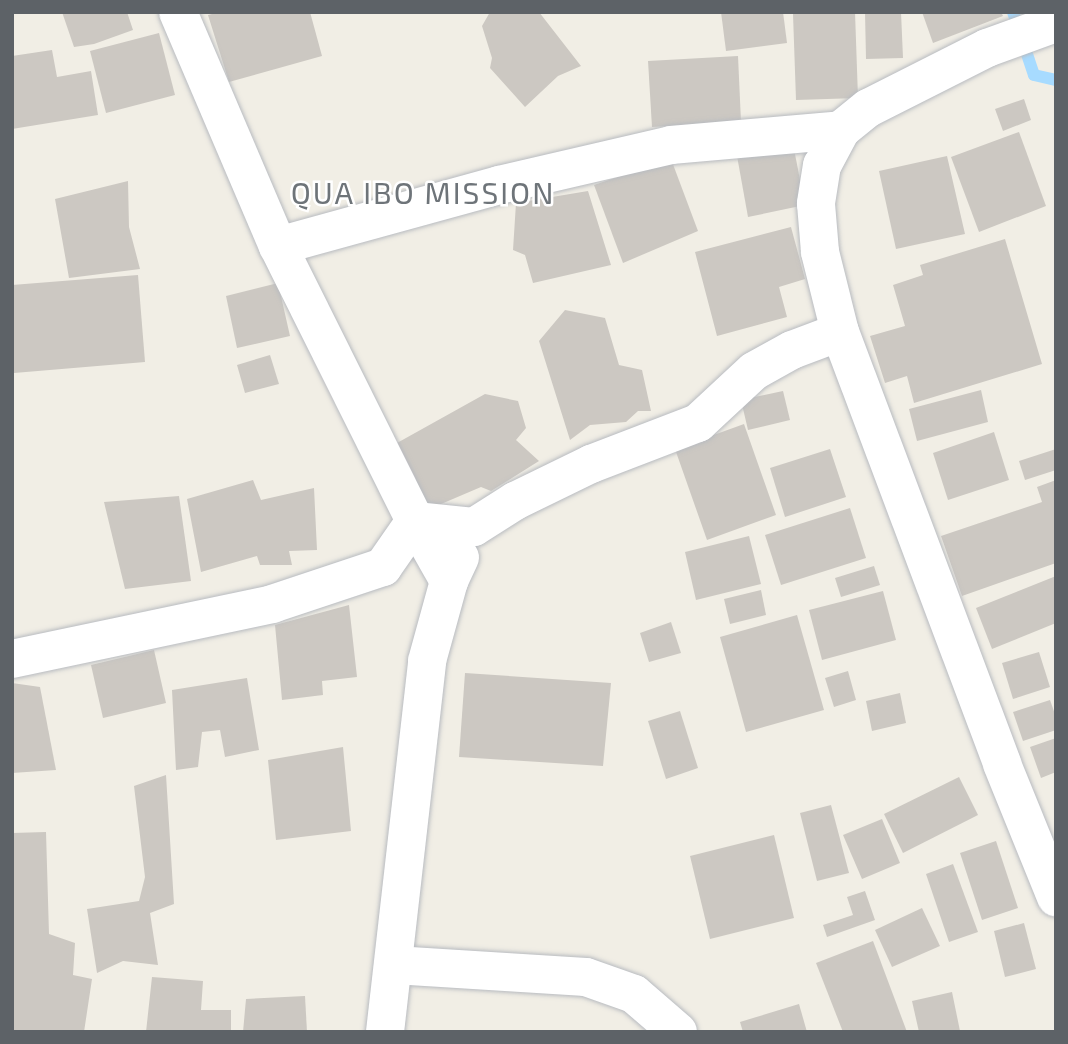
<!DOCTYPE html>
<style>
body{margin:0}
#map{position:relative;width:1068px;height:1044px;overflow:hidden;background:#f1eee5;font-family:"Exo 2",sans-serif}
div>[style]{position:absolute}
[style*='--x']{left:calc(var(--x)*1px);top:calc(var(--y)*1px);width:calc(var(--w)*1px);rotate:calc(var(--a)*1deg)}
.stream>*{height:12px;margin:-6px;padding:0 6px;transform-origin:6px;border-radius:6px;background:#a7dbff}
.building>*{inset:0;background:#ccc8c2}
.roads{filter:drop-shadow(0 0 2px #b8bbc0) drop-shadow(0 0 2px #b8bbc0)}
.minor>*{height:38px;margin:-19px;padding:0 19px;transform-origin:19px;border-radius:19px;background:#fff}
span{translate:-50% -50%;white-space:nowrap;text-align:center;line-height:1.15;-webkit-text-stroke:5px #fff;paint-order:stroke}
.quarter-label{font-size:30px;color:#6e7479;letter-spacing:2px}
.frame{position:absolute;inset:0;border:14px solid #5d6267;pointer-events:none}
</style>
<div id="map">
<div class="stream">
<div style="--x:1013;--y:12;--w:66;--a:71.6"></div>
<div style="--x:1034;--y:75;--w:23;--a:13"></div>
</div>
<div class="building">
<div style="clip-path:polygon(62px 12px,127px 12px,133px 30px,94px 44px,74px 47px)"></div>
<div style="clip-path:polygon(220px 12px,310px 12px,322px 56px,229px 82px,208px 15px)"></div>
<div style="clip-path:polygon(490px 12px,539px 12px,581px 66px,558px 76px,525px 107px,490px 68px,492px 58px,482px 26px)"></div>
<div style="clip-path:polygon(721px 12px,783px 12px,787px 43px,726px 51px)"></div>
<div style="clip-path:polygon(855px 12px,858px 98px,796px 100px,793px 14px)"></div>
<div style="clip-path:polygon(865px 12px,901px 12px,903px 58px,866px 59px)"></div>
<div style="clip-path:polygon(922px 12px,1001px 12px,1003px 16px,933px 43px)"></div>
<div style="clip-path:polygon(159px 33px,175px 95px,106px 113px,90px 51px)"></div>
<div style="clip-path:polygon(52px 50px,57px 77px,91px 71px,98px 115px,12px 129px,12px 56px)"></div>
<div style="clip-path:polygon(738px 56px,741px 122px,652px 127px,648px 61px)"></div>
<div style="clip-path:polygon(1024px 99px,1031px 120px,1003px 131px,995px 109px)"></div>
<div style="clip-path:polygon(1019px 132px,1046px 206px,979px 232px,951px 157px)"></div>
<div style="clip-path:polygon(793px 144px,805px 205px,748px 217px,737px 156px)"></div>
<div style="clip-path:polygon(947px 156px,965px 234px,896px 249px,879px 171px)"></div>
<div style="clip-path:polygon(671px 159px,698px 231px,623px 263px,594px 185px)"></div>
<div style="clip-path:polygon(128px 181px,129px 227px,140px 269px,69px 278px,55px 199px)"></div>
<div style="clip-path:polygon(588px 191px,611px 265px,533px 283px,525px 255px,513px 250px,516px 203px)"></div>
<div style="clip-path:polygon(791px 227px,805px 279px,779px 287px,787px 317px,717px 336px,695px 252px)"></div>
<div style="clip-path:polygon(1005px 239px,1042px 364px,914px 403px,907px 376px,885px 383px,870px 336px,905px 326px,893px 285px,923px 275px,920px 265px)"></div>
<div style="clip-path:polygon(138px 275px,145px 362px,14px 373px,12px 285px)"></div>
<div style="clip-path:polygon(278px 283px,290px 336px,237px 348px,226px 296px)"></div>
<div style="clip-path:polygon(565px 310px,605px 318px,619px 365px,642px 370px,651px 411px,638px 411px,626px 422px,590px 425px,570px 440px,539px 341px)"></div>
<div style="clip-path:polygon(270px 355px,279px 384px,245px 393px,237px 365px)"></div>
<div style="clip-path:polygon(981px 390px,988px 422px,917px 441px,909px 409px)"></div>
<div style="clip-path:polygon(783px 391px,790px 420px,748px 430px,741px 400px)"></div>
<div style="clip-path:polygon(485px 394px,518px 401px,526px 428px,516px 440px,539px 461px,491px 491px,481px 487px,427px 510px,397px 443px)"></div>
<div style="clip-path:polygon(744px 424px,776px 515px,707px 540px,675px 449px)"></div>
<div style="clip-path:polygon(994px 432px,1009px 480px,948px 500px,933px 453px)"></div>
<div style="clip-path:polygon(830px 449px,846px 497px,785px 517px,770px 468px)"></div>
<div style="clip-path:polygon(1056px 449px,1056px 470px,1025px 480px,1019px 461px)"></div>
<div style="clip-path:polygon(253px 480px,261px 500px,314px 488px,317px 550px,289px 551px,292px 565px,260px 565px,257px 556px,201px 572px,187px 499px)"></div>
<div style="clip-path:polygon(1056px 480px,1056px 563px,962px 596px,941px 536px,1042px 502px,1037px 487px)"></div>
<div style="clip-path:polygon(179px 496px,191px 581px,125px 589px,104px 502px)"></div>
<div style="clip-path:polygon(850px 508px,866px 558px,781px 585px,765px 535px)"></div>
<div style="clip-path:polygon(749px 536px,761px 584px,696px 600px,685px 552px)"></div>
<div style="clip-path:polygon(874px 566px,880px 585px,841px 597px,835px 578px)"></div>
<div style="clip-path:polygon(1056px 576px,1056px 623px,992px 649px,976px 608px)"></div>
<div style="clip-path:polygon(761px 590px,766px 615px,730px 624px,724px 599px)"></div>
<div style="clip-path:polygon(883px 591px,896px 640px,822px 660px,809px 610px)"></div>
<div style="clip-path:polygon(349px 605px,357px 677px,322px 681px,323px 695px,282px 700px,275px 625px)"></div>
<div style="clip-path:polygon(797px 615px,824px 710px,746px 732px,720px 637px)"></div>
<div style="clip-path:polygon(671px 622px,681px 653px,649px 662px,640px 633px)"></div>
<div style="clip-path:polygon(154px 650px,166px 703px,103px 718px,91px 665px)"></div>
<div style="clip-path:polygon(1039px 652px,1050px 687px,1013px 699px,1002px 663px)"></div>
<div style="clip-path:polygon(848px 671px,856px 700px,834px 707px,825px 678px)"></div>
<div style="clip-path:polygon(465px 673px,611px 683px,603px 766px,459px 757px)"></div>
<div style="clip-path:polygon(247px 678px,259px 750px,225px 757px,220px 730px,202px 732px,198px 767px,176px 770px,172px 690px)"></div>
<div style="clip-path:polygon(12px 683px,40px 687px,56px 770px,12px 773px)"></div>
<div style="clip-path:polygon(900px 693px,906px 723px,872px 731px,866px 701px)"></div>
<div style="clip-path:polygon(1050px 700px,1056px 717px,1056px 730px,1023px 741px,1013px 712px)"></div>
<div style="clip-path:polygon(680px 711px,698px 768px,666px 779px,648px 721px)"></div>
<div style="clip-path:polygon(1056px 738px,1056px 772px,1041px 778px,1030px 747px)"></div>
<div style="clip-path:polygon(343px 747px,351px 831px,276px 840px,268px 760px)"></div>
<div style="clip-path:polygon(166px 775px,174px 904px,150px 913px,158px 965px,123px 961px,97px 973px,87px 909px,139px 901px,145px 877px,134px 786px)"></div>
<div style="clip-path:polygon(959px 777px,978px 815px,903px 853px,884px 814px)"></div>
<div style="clip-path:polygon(831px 805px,849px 873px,817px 881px,800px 813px)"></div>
<div style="clip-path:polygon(882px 819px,900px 863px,862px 879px,843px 835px)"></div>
<div style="clip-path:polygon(46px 832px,49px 934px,75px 943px,73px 975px,92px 979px,84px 1032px,12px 1032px,12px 833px)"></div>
<div style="clip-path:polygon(774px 835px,794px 918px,710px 939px,690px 856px)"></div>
<div style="clip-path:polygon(996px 841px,1018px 908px,982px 920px,960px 853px)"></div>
<div style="clip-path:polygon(953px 864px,978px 932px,949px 942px,926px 874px)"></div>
<div style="clip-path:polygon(865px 891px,875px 920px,827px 937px,823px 925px,853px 915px,847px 897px)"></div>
<div style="clip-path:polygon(922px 908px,940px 946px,892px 967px,875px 930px)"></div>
<div style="clip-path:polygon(1024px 923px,1036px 969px,1005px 977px,994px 931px)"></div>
<div style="clip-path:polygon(873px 941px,907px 1032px,843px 1032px,816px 963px)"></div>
<div style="clip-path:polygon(152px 977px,203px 981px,201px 1010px,231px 1010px,231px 1032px,146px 1032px)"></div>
<div style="clip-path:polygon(952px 992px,960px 1031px,919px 1032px,912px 1001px)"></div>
<div style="clip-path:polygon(305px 996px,307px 1032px,243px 1032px,246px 999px)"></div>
<div style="clip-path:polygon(799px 1004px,807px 1032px,743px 1032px,740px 1022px)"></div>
</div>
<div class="roads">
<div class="minor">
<div style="--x:178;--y:12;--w:254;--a:66.9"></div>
<div style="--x:278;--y:246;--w:307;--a:63.5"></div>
<div style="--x:415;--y:521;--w:69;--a:60.5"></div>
<div style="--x:1056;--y:23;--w:73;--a:160.1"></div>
<div style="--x:987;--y:48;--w:133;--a:153.2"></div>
<div style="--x:868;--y:108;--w:35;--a:141"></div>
<div style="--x:841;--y:130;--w:40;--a:118"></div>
<div style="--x:822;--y:165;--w:39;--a:99"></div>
<div style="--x:816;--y:204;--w:48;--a:85.2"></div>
<div style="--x:820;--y:252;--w:82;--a:76"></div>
<div style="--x:840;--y:332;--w:461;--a:69.4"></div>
<div style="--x:1002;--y:764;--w:144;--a:67.9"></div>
<div style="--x:278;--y:246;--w:229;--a:-15.4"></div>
<div style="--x:499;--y:185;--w:177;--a:-13.1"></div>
<div style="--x:671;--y:145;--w:171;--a:-5"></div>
<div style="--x:12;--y:659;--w:266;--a:-11.9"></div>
<div style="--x:272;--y:604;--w:117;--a:-18.4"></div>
<div style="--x:383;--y:567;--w:56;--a:-55.2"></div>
<div style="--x:415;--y:521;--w:59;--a:5.8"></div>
<div style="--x:474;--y:527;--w:49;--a:-32.4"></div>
<div style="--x:515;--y:501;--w:85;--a:-26"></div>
<div style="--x:591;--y:464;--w:115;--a:-21"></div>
<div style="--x:698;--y:423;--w:76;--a:-42.9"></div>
<div style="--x:754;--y:371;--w:43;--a:-28.9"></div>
<div style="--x:792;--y:350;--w:51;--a:-20.6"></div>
<div style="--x:394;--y:965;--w:192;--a:3.6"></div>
<div style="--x:586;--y:977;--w:51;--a:19.5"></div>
<div style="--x:634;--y:994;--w:58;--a:40.8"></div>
<div style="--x:385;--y:1032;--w:373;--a:-83.5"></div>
<div style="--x:427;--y:661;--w:83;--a:-74.6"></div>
<div style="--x:449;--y:581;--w:26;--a:-65"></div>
</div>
</div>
<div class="quarter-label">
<span style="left:423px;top:192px">QUA IBO MISSION</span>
</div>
<div class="frame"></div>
</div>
